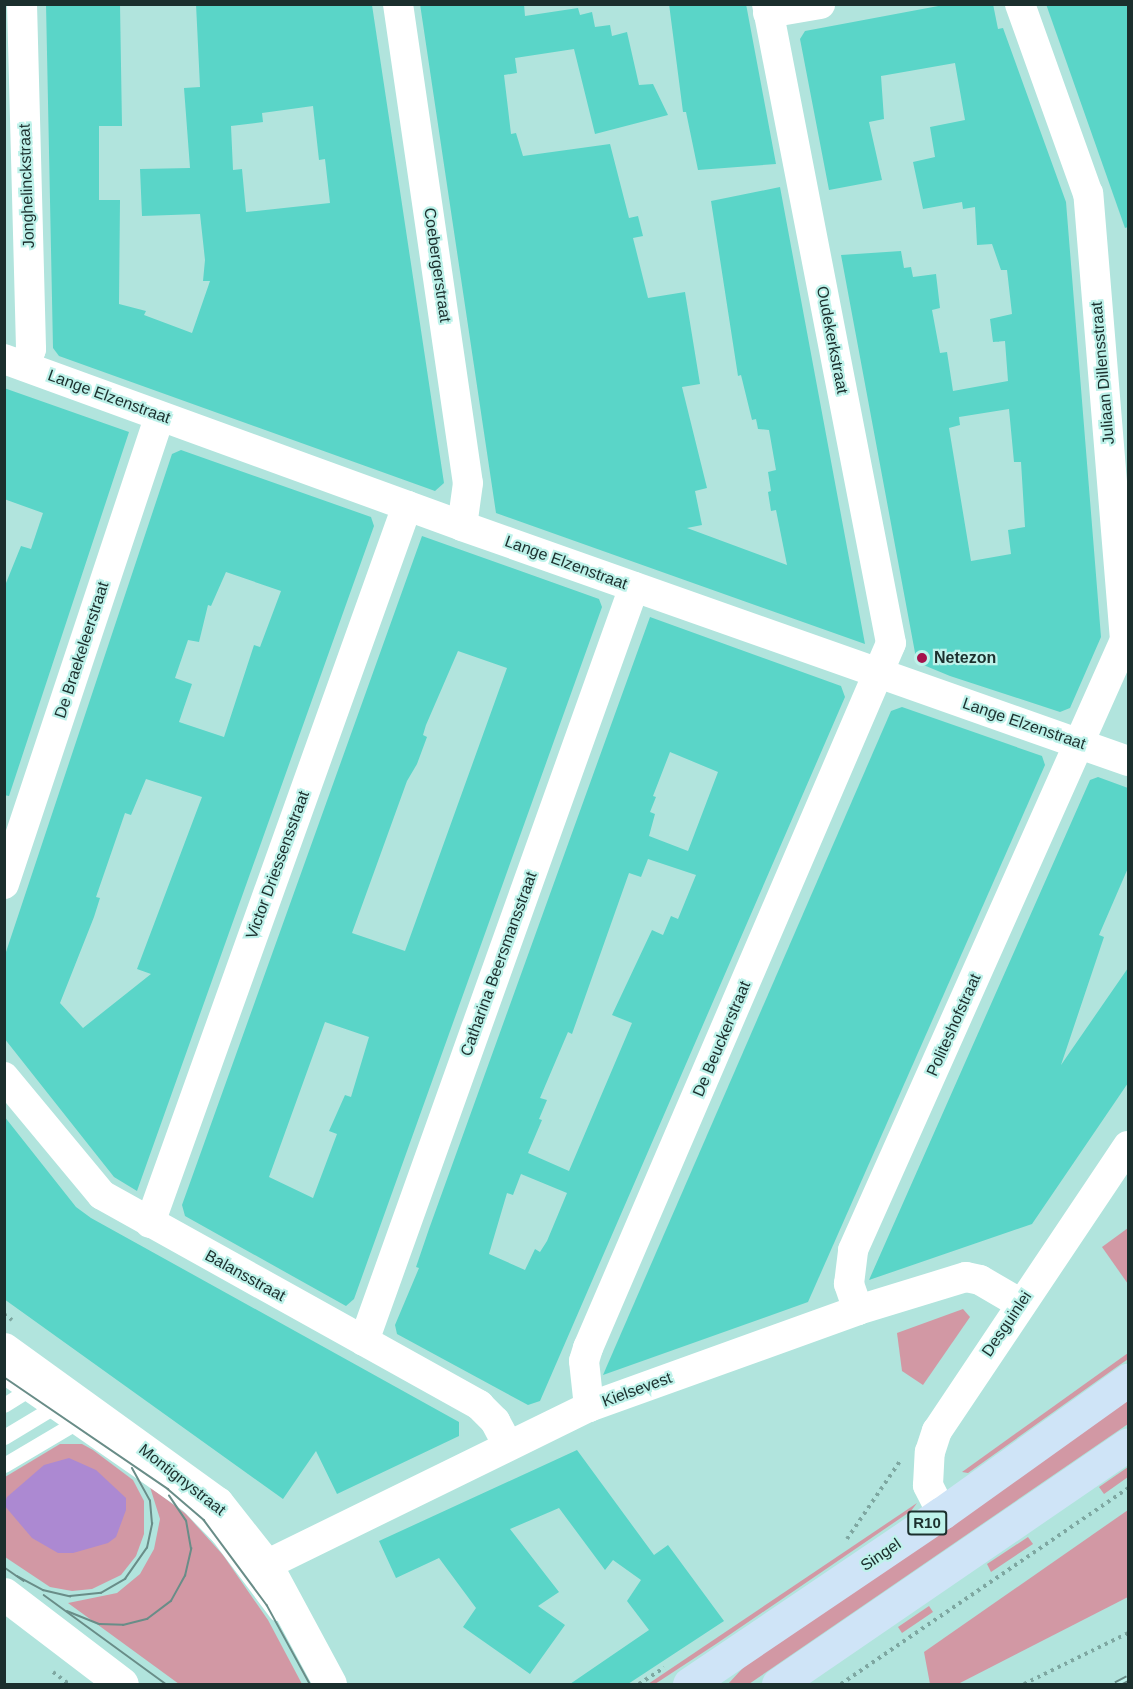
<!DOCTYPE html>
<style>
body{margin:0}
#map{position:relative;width:1133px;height:1689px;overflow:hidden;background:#b1e4dd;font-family:Helvetica,sans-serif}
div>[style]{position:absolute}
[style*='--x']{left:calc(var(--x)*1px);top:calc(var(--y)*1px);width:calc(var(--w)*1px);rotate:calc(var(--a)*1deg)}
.green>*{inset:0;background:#d298a4}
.water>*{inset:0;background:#ac89d2}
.building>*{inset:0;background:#5ad5c8}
.path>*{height:4px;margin-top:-2px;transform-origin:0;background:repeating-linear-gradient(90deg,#7ea7a1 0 3px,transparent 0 7.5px)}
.service>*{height:15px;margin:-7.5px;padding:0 7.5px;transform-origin:7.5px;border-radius:7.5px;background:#fff}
.minor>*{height:30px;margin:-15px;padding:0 15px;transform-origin:15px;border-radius:15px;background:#fff}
.tertiary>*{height:33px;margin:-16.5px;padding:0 16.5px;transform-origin:16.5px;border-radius:16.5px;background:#fff}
.primary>*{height:33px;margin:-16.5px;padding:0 16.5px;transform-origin:16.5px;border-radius:16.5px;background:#cfe4f7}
.tram>*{height:1.5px;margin:-0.75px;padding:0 0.75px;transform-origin:0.75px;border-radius:0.75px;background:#698d88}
.rail>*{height:7px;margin-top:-3.5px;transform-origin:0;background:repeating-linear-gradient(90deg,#bef2ea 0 14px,#698d88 0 28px);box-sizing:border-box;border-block:2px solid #698d88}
.dots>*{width:16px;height:16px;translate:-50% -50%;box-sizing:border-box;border:3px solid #bef2ea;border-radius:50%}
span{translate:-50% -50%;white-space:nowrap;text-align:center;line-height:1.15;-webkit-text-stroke:4.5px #bef2ea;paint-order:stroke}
.shield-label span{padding:2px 4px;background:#bef2ea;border:2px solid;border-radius:4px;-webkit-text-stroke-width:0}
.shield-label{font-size:15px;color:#1b2f2d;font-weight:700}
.street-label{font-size:16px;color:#1b2f2d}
.poi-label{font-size:16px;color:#1b2f2d;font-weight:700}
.left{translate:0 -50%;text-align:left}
.frame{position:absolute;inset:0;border:6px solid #1b2f2d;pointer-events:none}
</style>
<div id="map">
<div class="green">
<div style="clip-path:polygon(1128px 1228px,1128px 1284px,1102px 1247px)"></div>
<div style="clip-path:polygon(963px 1309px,970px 1317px,923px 1385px,902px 1371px,897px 1333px)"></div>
<div style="clip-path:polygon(1128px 1353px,1128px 1359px,968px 1473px,962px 1472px)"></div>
<div style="clip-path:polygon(1128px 1397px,1128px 1424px,749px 1684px,728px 1684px,754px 1656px)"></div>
<div style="clip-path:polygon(60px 1444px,82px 1444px,93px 1450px,133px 1480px,144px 1501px,144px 1534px,136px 1556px,121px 1575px,92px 1589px,72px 1591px,50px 1587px,5px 1557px,5px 1477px)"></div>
<div style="clip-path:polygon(1128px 1467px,1128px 1477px,1104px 1494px,1099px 1487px)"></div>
<div style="clip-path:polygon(150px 1487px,186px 1514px,223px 1555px,268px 1620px,302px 1684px,179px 1684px,68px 1603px,117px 1593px,140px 1574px,154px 1549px,160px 1519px)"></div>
<div style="clip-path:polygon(917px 1503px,911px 1511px,716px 1644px,655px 1684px,648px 1684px)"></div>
<div style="clip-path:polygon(1128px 1510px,1128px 1597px,958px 1684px,930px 1684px,924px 1652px)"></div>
<div style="clip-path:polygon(1028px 1537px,1033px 1544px,991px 1572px,987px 1564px)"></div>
<div style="clip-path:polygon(929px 1606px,933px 1612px,902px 1633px,898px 1627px)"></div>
</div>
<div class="water">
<div style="clip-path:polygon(69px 1458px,96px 1470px,126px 1498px,126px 1510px,116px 1537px,108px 1543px,73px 1553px,58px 1553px,32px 1538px,4px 1505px,7px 1497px,44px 1465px)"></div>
</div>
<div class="building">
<div style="clip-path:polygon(evenodd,46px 4px,120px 4px,122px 126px,99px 126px,99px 200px,120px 200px,119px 304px,146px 311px,144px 315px,192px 333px,210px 281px,203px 281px,205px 260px,200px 214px,142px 216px,140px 169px,190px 168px,184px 88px,200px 87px,196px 4px,372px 5px,444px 483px,435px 491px,59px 356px,53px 348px,46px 4px,313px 106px,319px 160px,325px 159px,330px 203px,246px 212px,242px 169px,233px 170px,231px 126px,263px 122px,262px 113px,313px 106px)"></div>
<div style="clip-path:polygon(420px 4px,524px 4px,525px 16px,578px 8px,580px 15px,592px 12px,595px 27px,610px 25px,612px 36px,627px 32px,639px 85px,653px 84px,668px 115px,595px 134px,574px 49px,515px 58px,517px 73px,504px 75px,511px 134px,516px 133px,523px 156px,610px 144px,629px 218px,638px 216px,643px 236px,633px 238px,648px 298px,685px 292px,700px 384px,682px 387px,707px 488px,695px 491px,702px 525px,687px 528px,787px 565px,776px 510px,771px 511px,768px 492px,771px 491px,768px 472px,776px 470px,769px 430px,758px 429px,756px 419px,752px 420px,741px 375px,738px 376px,711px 201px,780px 187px,865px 644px,496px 513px)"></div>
<div style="clip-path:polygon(669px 4px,746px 4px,776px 164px,698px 170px,686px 112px,683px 112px)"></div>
<div style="clip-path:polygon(evenodd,949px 4px,993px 4px,998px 29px,1003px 28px,1066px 202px,1101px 637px,1070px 708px,1060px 712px,950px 676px,921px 664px,916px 658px,841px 255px,901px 251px,904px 268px,911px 267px,913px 277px,936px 274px,940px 308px,932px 310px,940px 353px,947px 352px,953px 391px,1008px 381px,1005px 341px,993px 342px,990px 319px,1012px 314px,1007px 270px,1001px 270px,992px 244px,977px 245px,975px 207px,963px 209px,962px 202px,923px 209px,913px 162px,935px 157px,930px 127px,965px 120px,955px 63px,881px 76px,884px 119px,869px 122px,882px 180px,829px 190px,800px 39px,805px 31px,949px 4px,1009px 409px,1014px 462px,1021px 462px,1025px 527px,1008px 530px,1011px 554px,971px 561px,949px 428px,960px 425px,959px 417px,1009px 409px)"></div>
<div style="clip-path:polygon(1046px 4px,1128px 4px,1128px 227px,1125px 228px)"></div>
<div style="clip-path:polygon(4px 388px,129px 432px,9px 796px,4px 795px,4px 588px,21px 546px,31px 549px,43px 513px,4px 499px)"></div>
<div style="clip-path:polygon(evenodd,181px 450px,371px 517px,374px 526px,137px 1191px,114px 1177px,4px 1038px,4px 958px,172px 454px,181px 450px,226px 572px,281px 591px,260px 647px,254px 645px,224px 737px,179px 722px,192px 684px,175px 678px,188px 640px,199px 642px,208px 605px,211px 606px,226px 572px,181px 450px,146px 779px,202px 797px,137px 969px,151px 974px,83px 1028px,60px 1003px,94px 917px,100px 898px,96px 897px,125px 813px,131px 815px,146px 779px)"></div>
<div style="clip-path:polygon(evenodd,422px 536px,599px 599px,602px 607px,354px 1299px,346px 1306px,185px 1216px,182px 1205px,422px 536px,458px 651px,507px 668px,405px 951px,352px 933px,407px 781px,417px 764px,427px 737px,423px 735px,426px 725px,458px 651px,422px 536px,325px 1022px,369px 1037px,351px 1097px,345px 1095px,329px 1131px,337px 1134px,313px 1198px,269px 1177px,325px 1022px)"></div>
<div style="clip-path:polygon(evenodd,650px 617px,841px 686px,845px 697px,540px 1401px,528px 1405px,397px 1334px,395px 1325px,419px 1268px,416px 1267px,429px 1229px,650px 617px,670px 752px,718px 772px,688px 851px,649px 836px,655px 814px,650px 812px,656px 797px,653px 796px,670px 752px,650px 617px,648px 859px,696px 875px,678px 919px,671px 916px,663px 935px,652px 930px,612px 1015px,632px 1023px,569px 1171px,528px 1153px,542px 1120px,539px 1119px,547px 1100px,540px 1098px,568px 1032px,572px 1034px,629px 873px,641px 877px,648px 859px,650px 617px,521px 1174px,567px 1193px,547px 1241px,540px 1252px,535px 1249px,525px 1270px,489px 1254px,507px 1193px,513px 1195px,521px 1174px)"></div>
<div style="clip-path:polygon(902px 707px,1042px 756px,1045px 765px,808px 1302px,603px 1375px,891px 711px)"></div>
<div style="clip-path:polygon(1098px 777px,1128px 788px,1128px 868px,1099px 935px,1104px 937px,1061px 1065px,1128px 968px,1128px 1083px,1032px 1224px,869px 1280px,1090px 780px)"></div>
<div style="clip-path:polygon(4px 1116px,76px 1207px,91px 1218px,459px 1422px,459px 1436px,337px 1494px,316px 1451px,283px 1499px,248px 1474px,4px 1299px)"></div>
<div style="clip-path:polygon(577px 1450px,654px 1555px,668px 1545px,724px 1621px,628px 1684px,570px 1684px,649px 1630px,627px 1601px,641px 1580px,613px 1560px,605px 1570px,559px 1508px,510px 1529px,559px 1592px,538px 1606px,565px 1625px,530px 1674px,463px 1627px,476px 1608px,439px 1558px,396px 1578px,379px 1541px)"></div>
</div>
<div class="path">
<div style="--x:4;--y:1314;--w:10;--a:37"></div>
<div style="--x:847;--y:1539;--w:94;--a:-55.8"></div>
<div style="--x:53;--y:1672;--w:20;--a:37"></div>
<div style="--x:639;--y:1684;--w:30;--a:-33"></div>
<div style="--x:841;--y:1684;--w:348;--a:-34.3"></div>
<div style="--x:1024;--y:1684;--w:116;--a:-26.1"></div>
</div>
<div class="service">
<div style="--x:4;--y:1377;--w:224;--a:34.8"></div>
<div style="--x:188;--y:1505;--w:45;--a:45.9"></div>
<div style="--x:219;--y:1537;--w:95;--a:53.1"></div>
<div style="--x:4;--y:1405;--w:26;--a:-32"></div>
<div style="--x:4;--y:1437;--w:56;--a:-31.1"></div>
<div style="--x:4;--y:1465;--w:82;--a:-30.6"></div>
</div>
<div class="minor">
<div style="--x:22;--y:4;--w:345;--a:88.5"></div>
<div style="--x:31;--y:349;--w:18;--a:109"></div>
<div style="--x:398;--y:4;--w:484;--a:81.7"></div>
<div style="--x:468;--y:483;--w:43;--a:97.9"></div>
<div style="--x:768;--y:13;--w:53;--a:-9.8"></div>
<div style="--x:4;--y:359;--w:487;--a:20"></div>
<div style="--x:462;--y:526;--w:706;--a:19.44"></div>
<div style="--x:4;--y:884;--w:493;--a:-71.6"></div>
<div style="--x:4;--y:1077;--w:153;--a:50.3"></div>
<div style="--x:102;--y:1195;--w:432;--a:29.1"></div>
<div style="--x:479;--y:1405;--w:23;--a:45"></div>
<div style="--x:495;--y:1421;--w:27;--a:62"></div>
<div style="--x:150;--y:1223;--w:762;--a:-70.28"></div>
<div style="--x:858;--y:1310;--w:28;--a:-109"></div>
<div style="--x:849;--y:1284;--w:34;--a:-83"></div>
<div style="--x:853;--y:1250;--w:668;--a:-65.97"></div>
<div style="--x:1125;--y:640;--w:448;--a:-94.7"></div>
<div style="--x:1088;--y:194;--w:202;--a:-109.7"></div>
<div style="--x:364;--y:1341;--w:801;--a:-70.3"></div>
<div style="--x:589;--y:1407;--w:46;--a:-96.2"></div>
<div style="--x:584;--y:1361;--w:14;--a:-73"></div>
<div style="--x:588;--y:1348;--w:767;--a:-66.74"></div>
<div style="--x:891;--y:643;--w:651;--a:-100.98"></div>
<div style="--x:942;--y:1513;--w:31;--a:-117"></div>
<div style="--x:928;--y:1485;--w:33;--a:-87"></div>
<div style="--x:930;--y:1452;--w:22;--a:-72"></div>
<div style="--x:937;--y:1431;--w:343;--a:-56.2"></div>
<div style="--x:266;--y:1565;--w:360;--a:-26.1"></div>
<div style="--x:589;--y:1407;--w:286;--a:-19.8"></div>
<div style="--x:858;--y:1310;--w:113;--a:-17"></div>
<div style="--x:966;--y:1277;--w:14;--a:12"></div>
<div style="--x:980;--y:1280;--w:48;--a:30.3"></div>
</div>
<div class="tertiary">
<div style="--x:4;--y:1349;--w:263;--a:35.9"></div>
<div style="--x:217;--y:1503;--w:79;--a:51.7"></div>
<div style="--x:266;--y:1565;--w:135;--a:61.7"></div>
<div style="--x:4;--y:1594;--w:148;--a:37.3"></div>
</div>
<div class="primary">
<div style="--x:689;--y:1684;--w:305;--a:-34.1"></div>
<div style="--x:942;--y:1513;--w:229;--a:-35.6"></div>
<div style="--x:778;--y:1684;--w:424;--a:-34.4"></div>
</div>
<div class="tram">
<div style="--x:4;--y:1377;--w:199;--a:34.3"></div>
<div style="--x:168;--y:1489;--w:48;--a:40.7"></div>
<div style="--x:204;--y:1520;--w:106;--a:53.5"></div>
<div style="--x:267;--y:1605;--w:90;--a:61.4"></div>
<div style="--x:4;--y:1567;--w:24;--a:35"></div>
<div style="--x:17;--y:1576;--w:30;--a:28"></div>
<div style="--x:43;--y:1590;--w:28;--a:13"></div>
<div style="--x:70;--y:1596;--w:31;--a:-6"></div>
<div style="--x:101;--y:1593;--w:28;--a:-30"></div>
<div style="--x:125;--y:1579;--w:38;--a:-55"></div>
<div style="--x:147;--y:1548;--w:25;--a:-78"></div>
<div style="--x:152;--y:1524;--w:23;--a:-95"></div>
<div style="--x:150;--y:1501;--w:37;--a:-119"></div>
<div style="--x:44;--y:1595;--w:151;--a:36.1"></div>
<div style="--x:67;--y:1611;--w:35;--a:22"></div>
<div style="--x:100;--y:1624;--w:23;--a:2"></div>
<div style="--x:123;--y:1625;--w:25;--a:-14"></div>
<div style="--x:147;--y:1619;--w:30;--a:-37"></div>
<div style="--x:171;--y:1601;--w:29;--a:-61"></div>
<div style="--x:185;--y:1576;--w:28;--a:-77"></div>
<div style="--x:191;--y:1549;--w:28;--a:-100"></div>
<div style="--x:186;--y:1521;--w:30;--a:-124"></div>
</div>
<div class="rail">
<div style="--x:1116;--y:1684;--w:13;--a:-27"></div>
</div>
<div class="dots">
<div style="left:922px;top:658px;background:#a5114c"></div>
</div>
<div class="shield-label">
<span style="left:927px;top:1523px">R10</span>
</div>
<div class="street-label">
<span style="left:27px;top:186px;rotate:-92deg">Jonghelinckstraat</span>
<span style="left:437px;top:265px;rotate:82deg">Coebergerstraat</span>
<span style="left:832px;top:340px;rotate:79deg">Oudekerkstraat</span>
<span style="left:1103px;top:373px;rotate:-95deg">Juliaan Dillensstraat</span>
<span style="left:109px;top:397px;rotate:20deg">Lange Elzenstraat</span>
<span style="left:566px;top:563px;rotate:20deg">Lange Elzenstraat</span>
<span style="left:82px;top:650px;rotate:-72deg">De Braekeleerstraat</span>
<span style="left:1024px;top:724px;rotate:19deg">Lange Elzenstraat</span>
<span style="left:278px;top:865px;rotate:-70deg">Victor Driessensstraat</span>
<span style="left:499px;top:964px;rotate:-70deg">Catharina Beersmansstraat</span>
<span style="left:954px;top:1025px;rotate:-66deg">Politeshofstraat</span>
<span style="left:722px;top:1039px;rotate:-67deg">De Beuckerstraat</span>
<span style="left:245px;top:1276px;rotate:29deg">Balansstraat</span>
<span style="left:1007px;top:1324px;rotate:-56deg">Desguinlei</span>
<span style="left:637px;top:1390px;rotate:-20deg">Kielsevest</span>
<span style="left:182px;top:1480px;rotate:38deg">Montignystraat</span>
<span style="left:881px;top:1555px;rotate:-34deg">Singel</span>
</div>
<div class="poi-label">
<span class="left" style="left:934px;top:658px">Netezon</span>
</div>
<div class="frame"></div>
</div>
